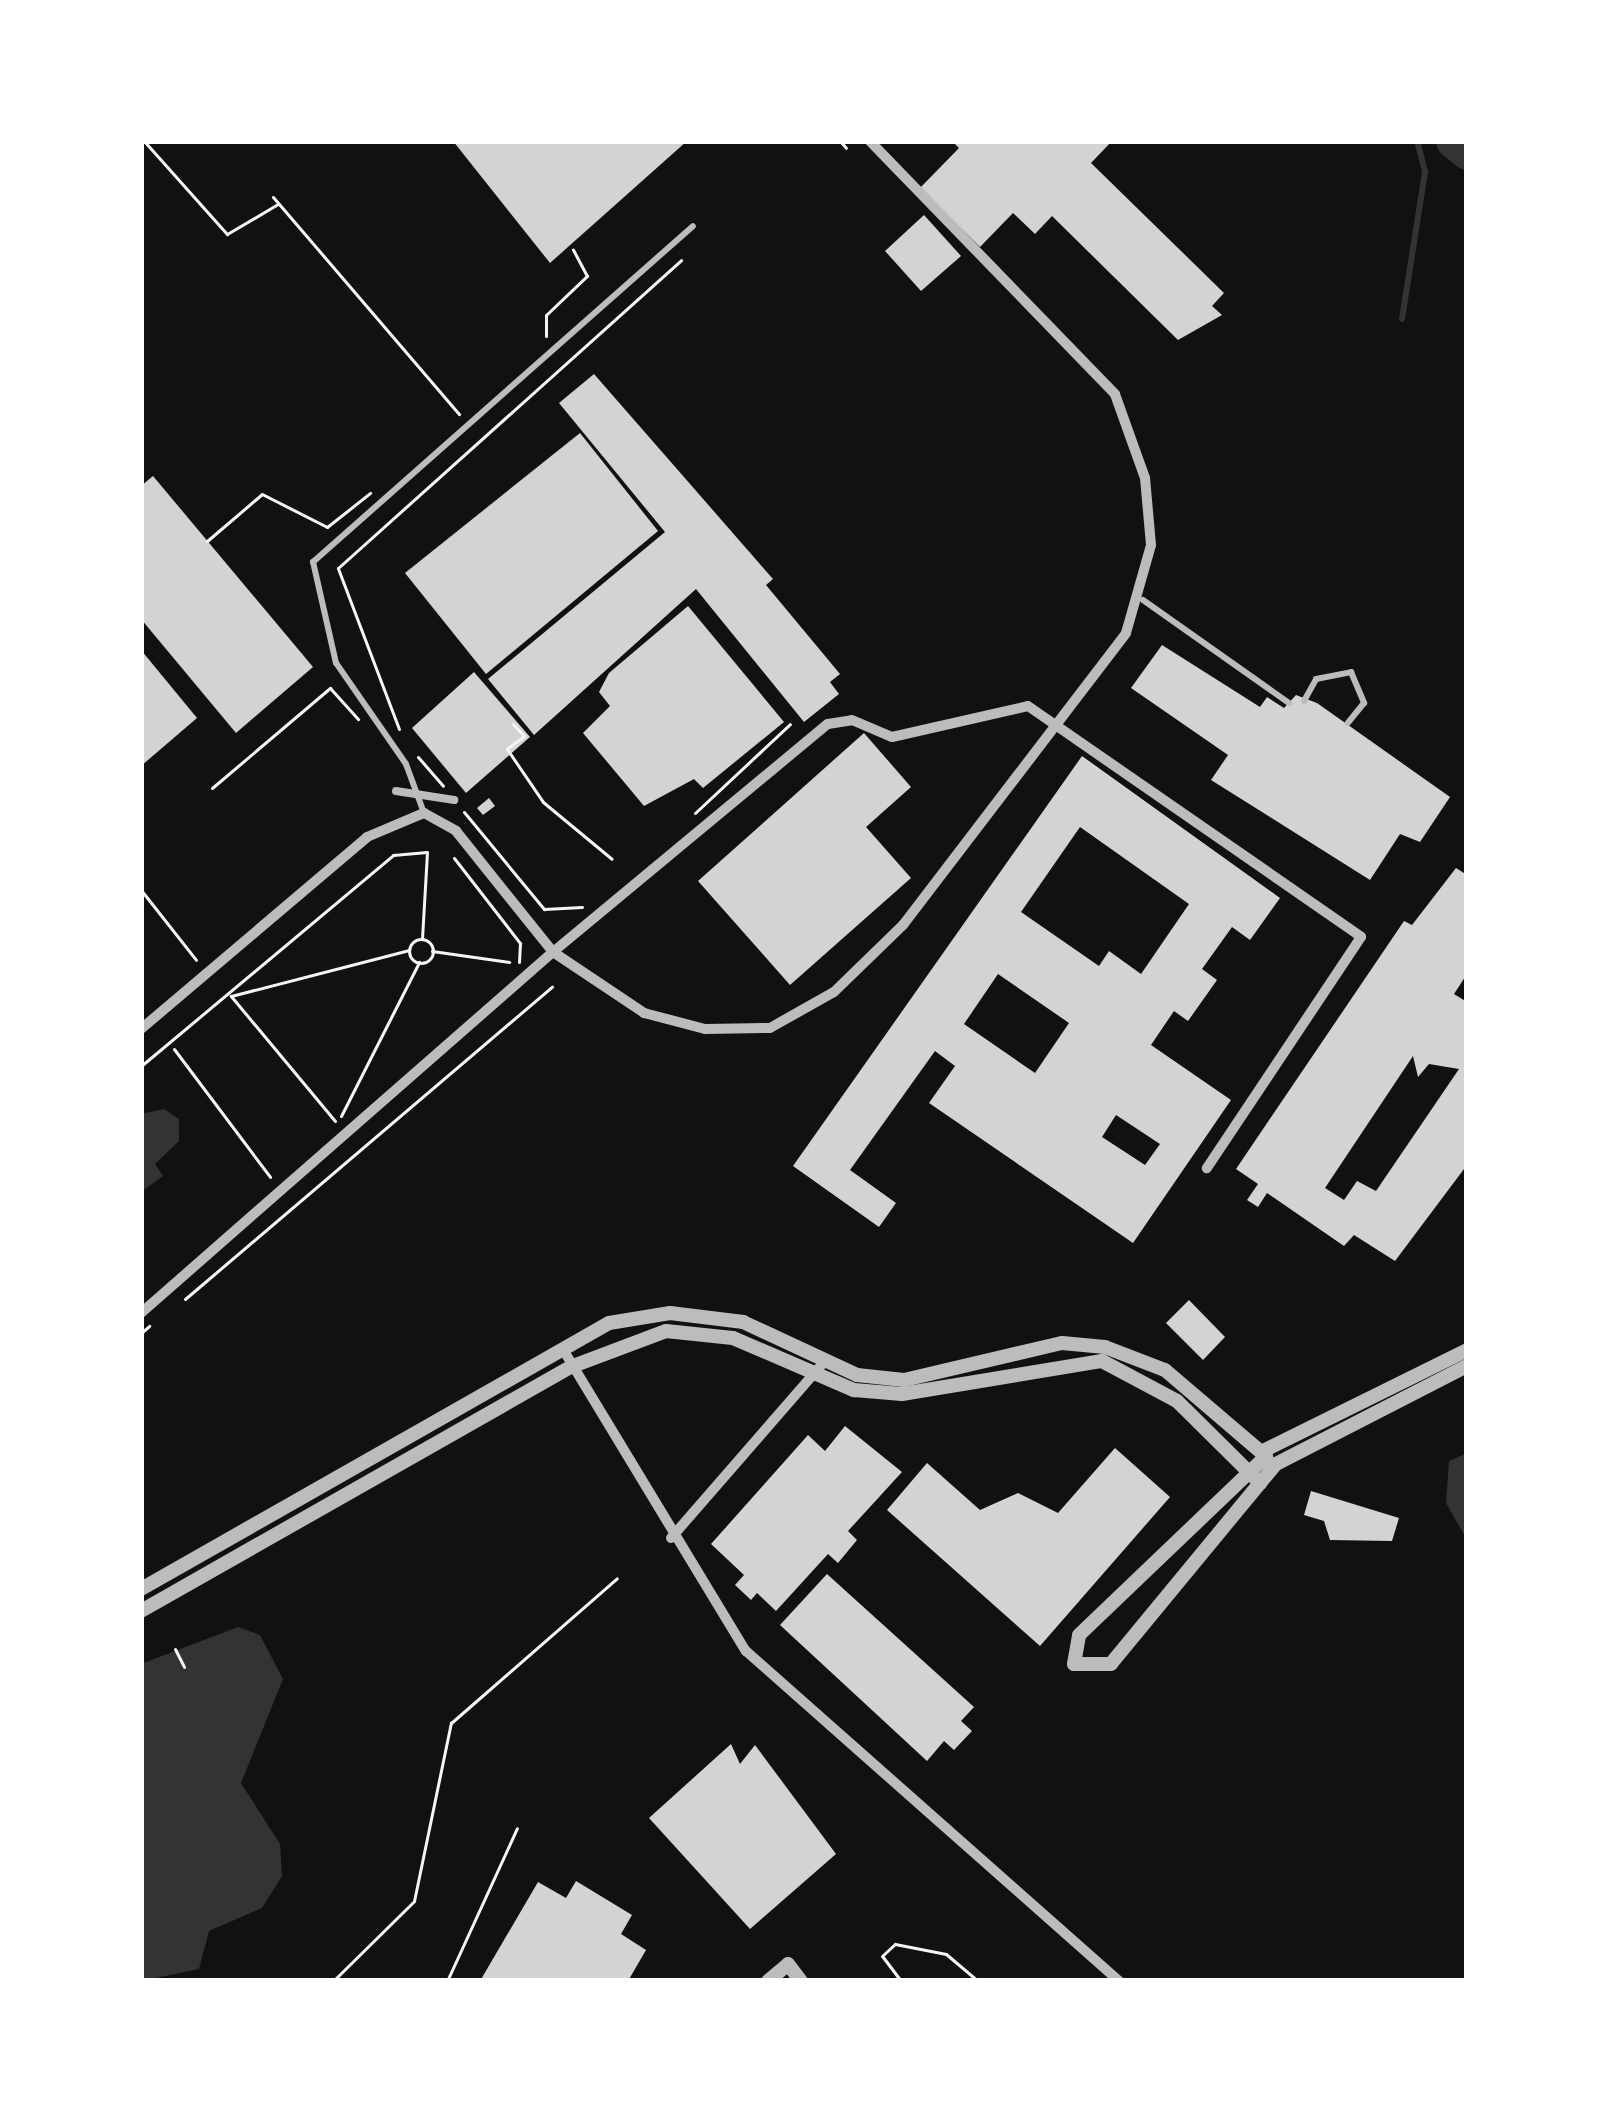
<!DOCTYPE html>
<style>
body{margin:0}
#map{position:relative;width:1608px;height:2122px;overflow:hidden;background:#111;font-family:"Space Grotesk",sans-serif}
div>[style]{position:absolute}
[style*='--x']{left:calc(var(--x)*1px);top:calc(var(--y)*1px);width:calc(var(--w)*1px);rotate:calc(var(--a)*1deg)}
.water>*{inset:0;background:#333}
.stream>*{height:6px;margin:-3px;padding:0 3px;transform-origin:3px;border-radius:3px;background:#333}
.river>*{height:33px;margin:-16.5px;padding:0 16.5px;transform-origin:16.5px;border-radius:16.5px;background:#333}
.building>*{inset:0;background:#d3d3d3}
.path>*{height:3px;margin:-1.5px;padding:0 1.5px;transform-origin:1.5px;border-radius:1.5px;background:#f5f5f5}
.path>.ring{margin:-1.5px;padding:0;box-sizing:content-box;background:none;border:3px solid #f5f5f5;border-radius:50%}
.service>*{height:6px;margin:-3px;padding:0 3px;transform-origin:3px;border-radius:3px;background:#bcbcbc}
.pedestrian>*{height:8px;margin:-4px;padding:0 4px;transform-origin:4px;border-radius:4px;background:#bcbcbc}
.minor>*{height:10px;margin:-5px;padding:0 5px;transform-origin:5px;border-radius:5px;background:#bcbcbc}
.tertiary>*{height:14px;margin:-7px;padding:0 7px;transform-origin:7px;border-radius:7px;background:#bcbcbc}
span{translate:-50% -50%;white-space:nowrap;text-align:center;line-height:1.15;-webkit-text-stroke:12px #fff;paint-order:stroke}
.frame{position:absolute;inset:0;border:144px solid #fff;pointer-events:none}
</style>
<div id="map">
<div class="water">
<div style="clip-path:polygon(164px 1109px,179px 1119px,179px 1141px,155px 1164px,163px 1176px,141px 1192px,141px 1114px)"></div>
<div style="clip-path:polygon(1467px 1453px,1467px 1540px,1446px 1503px,1449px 1461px)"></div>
<div style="clip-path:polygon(238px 1627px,260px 1635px,283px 1679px,241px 1783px,280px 1844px,282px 1876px,262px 1908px,209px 1931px,199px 1969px,141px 1981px,141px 1664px)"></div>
</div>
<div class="stream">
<div style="--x:1402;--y:319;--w:149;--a:-81.1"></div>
<div style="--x:1425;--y:172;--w:32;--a:-104"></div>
</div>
<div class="river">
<div style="--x:1452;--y:141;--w:19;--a:39"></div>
</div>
<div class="building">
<div style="clip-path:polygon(453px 141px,687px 141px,550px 263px)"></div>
<div style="clip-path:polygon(952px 141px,1112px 141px,1091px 163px,1224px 293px,1212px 306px,1222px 315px,1178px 340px,1052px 216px,1035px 234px,1013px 213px,980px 247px,920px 188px,959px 148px)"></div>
<div style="clip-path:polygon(924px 215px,961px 256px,921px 291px,885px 251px)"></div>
<div style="clip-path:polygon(594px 374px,773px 579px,766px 585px,840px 674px,830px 682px,839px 694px,804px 722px,696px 589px,534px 735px,488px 679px,665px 532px,559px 403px)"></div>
<div style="clip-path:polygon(580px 433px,658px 531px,486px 674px,405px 573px)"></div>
<div style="clip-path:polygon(153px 476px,313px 667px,236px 733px,141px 619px,141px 486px)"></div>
<div style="clip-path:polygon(688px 606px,784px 722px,703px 788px,694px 779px,644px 806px,583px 733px,610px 706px,599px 692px,609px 673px)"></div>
<div style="clip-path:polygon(1162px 645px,1260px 707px,1267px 697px,1284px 708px,1296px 695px,1317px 703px,1450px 797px,1420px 842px,1400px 834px,1370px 880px,1211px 780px,1228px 755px,1131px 688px)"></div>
<div style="clip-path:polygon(141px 650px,197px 718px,141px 766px)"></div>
<div style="clip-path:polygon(474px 672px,530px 737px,466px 793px,412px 728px)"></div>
<div style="clip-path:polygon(864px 733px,911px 787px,866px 827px,911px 878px,790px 985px,698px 881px)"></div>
<div style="clip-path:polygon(evenodd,1082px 756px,1280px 898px,1250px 940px,1232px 927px,1202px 969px,1217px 980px,1188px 1021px,1174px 1011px,1151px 1045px,1231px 1100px,1133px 1243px,929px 1103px,955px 1066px,935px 1051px,850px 1170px,896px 1203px,879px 1227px,793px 1166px,1082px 756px,1080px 827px,1189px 904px,1141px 974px,1109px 951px,1099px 966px,1021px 912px,1080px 827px,1082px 756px,998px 974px,1069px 1023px,1035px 1073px,964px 1024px,998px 974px,1082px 756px,1116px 1115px,1160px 1144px,1145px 1165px,1102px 1137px,1116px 1115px)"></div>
<div style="clip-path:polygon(489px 798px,495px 806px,483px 815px,477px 808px)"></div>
<div style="clip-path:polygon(evenodd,1456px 868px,1467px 875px,1467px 974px,1454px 994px,1467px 1002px,1467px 1165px,1395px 1261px,1354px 1235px,1344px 1246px,1267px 1193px,1258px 1207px,1247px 1200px,1258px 1184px,1236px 1169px,1404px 921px,1412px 925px,1456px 868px,1413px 1056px,1418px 1077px,1429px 1064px,1459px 1069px,1376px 1191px,1357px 1181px,1344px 1200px,1325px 1188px,1413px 1056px)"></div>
<div style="clip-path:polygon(1189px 1300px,1225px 1337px,1203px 1360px,1166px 1323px)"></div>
<div style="clip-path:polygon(845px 1426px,902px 1472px,848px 1531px,857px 1540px,838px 1563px,828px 1554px,776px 1611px,757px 1593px,751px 1600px,735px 1585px,744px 1575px,711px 1544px,808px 1435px,825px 1451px)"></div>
<div style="clip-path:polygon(1115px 1448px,1170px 1497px,1040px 1646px,887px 1510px,927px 1463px,980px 1510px,1018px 1493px,1058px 1513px)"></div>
<div style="clip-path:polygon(1311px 1491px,1399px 1518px,1392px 1541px,1330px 1540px,1324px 1521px,1304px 1515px)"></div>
<div style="clip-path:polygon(827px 1574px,974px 1707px,961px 1721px,972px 1731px,954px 1750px,944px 1741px,927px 1761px,780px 1625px)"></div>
<div style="clip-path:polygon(731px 1744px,740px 1764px,755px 1745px,836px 1854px,750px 1929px,649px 1818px)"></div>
<div style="clip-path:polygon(576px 1881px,632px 1915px,621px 1934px,646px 1950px,628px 1981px,480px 1981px,538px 1882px,566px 1898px)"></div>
</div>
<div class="path">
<div style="--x:144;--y:141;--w:125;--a:48.3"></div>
<div style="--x:227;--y:234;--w:59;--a:-30.5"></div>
<div style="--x:840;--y:141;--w:9;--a:49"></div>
<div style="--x:273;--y:197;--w:286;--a:49.4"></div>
<div style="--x:546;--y:336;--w:21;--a:-90"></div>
<div style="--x:546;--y:315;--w:57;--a:-43.6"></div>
<div style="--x:587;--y:276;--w:30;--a:-118"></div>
<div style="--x:207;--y:541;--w:72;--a:-40.5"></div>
<div style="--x:262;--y:494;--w:73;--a:26.9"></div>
<div style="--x:327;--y:527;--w:55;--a:-38.3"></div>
<div style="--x:513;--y:724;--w:16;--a:47"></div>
<div style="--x:524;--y:736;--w:21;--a:143"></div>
<div style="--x:507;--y:749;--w:64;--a:55.8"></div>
<div style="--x:543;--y:802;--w:89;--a:39.6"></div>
<div style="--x:399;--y:729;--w:172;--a:-110.8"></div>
<div style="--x:338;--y:568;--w:461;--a:-41.9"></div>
<div style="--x:418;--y:757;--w:38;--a:49"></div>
<div style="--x:212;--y:788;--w:155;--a:-40.3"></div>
<div style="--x:330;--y:688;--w:42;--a:47.9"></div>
<div style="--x:464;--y:812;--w:126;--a:50.5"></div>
<div style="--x:544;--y:909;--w:38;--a:-3"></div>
<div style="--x:695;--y:813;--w:130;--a:-43.1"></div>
<div style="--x:454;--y:858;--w:108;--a:52.2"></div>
<div style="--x:520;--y:943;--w:19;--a:93"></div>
<div style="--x:141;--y:890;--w:89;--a:51.8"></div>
<div class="ring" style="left:409px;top:939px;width:21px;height:21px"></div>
<div style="--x:432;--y:951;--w:78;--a:8.1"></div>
<div style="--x:174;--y:1049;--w:160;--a:53.1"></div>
<div style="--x:141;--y:1066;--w:329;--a:-39.9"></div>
<div style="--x:393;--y:855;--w:34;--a:-5"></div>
<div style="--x:427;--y:852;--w:87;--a:93.3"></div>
<div style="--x:341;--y:1116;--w:173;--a:-63.1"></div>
<div style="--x:335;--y:1121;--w:163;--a:-129.8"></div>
<div style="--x:231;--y:996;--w:184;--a:-14.5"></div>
<div style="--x:185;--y:1299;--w:482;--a:-40.4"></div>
<div style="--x:141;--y:1333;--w:11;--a:-41"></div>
<div style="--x:141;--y:1561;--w:1;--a:90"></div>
<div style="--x:175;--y:1649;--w:20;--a:63"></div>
<div style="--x:333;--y:1981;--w:114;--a:-44.6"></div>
<div style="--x:414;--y:1901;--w:182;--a:-78.3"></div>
<div style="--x:451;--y:1723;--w:220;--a:-41.1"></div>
<div style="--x:447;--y:1981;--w:168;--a:-65.4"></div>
<div style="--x:901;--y:1981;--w:31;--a:-127"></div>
<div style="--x:882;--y:1956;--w:18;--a:-43"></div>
<div style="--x:895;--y:1944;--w:52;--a:11.1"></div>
<div style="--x:946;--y:1954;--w:42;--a:40.2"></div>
</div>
<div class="service">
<div style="--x:1143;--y:600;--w:179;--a:35.2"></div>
<div style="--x:1304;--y:701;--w:25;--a:-61"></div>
<div style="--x:1316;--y:679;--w:36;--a:-11"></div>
<div style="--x:1351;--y:672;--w:34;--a:67"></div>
<div style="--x:1364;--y:703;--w:26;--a:129"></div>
<div style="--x:424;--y:813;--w:52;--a:-110.2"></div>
<div style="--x:406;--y:764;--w:123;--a:-124.7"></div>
<div style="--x:336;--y:663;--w:104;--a:-102.8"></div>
<div style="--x:313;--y:562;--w:507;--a:-41.48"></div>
</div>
<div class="pedestrian">
<div style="--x:396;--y:791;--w:59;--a:8.8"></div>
</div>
<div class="minor">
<div style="--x:141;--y:1029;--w:297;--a:-40.3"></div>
<div style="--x:367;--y:837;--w:62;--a:-22.8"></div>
<div style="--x:424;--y:813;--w:37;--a:29"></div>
<div style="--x:456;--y:831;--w:155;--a:51.3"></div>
<div style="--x:553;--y:952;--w:110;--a:33.8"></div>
<div style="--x:644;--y:1013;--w:63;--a:14.7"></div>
<div style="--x:705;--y:1029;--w:65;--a:-0.9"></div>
<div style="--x:770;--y:1028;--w:73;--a:-29.4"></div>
<div style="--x:834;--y:992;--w:96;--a:-44.2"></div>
<div style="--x:903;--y:925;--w:367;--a:-52.6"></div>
<div style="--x:1126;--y:633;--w:91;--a:-74.1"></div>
<div style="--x:1151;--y:545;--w:67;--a:-95.1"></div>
<div style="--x:1145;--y:478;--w:89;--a:-109.7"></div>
<div style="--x:1115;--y:394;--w:352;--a:-134.1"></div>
<div style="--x:141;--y:1313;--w:548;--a:-41.23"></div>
<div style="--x:553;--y:952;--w:357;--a:-39.7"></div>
<div style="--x:828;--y:724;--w:24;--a:-9"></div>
<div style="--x:852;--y:720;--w:43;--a:23"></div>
<div style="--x:892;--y:737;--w:139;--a:-12.8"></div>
<div style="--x:1028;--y:706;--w:405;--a:34.7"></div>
<div style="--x:1361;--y:937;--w:278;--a:123.7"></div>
<div style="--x:564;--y:1351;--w:351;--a:58.8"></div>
<div style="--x:746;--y:1651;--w:498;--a:41.5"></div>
<div style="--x:671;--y:1538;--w:232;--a:-49"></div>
</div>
<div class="tertiary">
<div style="--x:1260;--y:1483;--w:234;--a:129.5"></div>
<div style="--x:1111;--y:1664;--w:37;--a:180"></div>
<div style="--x:1074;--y:1664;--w:29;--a:-80"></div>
<div style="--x:1079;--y:1635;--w:259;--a:-43.7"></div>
<div style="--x:141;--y:1589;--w:538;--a:-29.61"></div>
<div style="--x:609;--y:1323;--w:62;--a:-9.3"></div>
<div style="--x:670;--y:1313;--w:74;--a:7"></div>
<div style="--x:743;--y:1322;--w:126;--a:24.9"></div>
<div style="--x:857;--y:1375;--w:47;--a:6.1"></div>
<div style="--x:904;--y:1380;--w:162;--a:-13.2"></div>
<div style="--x:1062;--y:1343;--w:43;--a:5.3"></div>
<div style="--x:1105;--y:1347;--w:64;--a:21"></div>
<div style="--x:1165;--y:1370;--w:126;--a:40.5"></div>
<div style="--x:1261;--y:1452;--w:230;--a:-26.3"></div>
<div style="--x:141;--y:1611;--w:497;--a:-29.6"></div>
<div style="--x:573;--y:1366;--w:99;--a:-20.6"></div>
<div style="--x:666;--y:1331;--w:67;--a:6"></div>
<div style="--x:733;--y:1338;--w:132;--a:23.3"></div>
<div style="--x:854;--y:1390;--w:48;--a:4.8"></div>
<div style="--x:902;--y:1394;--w:203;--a:-9.4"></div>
<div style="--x:1102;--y:1361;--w:85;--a:28.1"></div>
<div style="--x:1177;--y:1401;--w:117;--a:44.7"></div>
<div style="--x:1260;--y:1483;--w:25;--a:-50"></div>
<div style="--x:1276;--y:1464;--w:215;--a:-27.2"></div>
<div style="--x:768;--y:1981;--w:26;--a:-40"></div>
<div style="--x:788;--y:1964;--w:21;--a:53"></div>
</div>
<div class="frame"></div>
</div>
